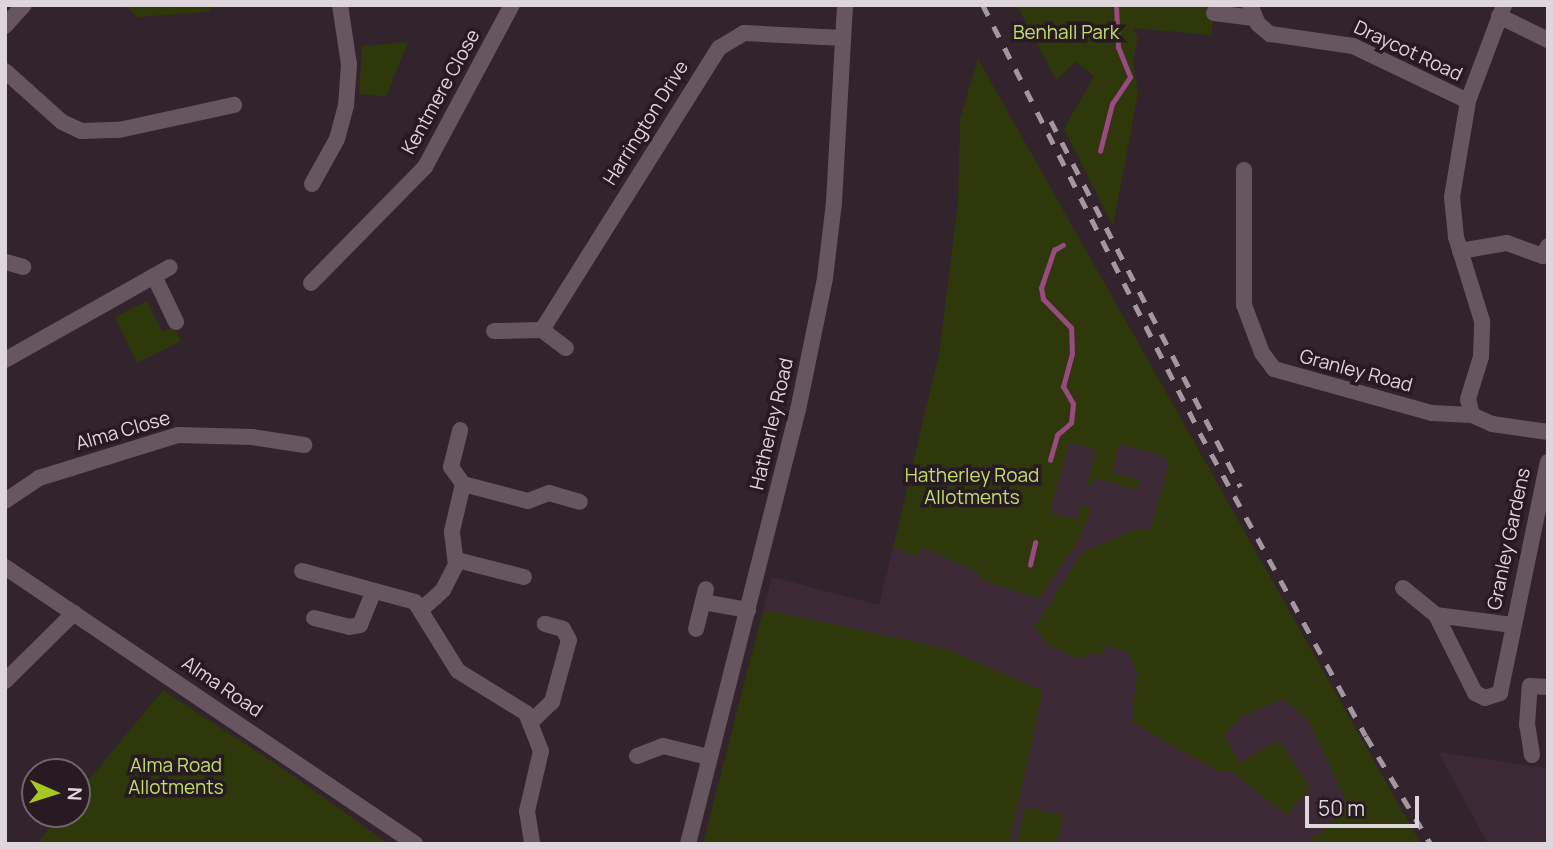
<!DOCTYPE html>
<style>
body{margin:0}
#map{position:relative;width:1553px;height:849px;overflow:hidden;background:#31242c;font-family:Manrope,sans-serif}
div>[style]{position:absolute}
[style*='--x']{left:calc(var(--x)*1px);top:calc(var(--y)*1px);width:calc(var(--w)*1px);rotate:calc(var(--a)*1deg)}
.built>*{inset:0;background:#3c2936}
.green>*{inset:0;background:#2e380b}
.stream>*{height:4.5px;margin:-2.25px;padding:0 2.25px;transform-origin:2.25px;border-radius:2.25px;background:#984a81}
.minor>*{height:16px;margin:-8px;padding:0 8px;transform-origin:8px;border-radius:8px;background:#665660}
.rail>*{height:4.5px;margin-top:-2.25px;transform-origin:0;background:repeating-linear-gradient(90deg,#a3989f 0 12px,transparent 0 24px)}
span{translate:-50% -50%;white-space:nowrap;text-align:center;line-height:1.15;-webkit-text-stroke:7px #271a23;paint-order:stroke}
.park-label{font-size:19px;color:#c0e063}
.street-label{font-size:19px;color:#dfd6dc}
.frame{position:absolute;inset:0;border:7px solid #dfd6dc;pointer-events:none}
.north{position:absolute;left:21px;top:758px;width:70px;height:70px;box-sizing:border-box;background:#271a23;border:2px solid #71656d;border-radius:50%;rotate:93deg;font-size:19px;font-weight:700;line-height:28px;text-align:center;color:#dfd6dc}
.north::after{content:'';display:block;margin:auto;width:24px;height:32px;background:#a5c822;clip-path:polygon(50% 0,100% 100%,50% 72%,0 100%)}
.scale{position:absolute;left:1305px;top:796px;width:114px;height:32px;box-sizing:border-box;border:4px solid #dfd6dc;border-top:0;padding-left:9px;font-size:21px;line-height:24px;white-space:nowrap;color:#dfd6dc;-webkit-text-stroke:5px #271a23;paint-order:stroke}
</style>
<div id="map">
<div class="built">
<div style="clip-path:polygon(1159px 418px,1382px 844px,703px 844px,772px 577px,879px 605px,897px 532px,1044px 425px)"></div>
<div style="clip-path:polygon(1548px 746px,1548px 844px,1488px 844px,1438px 752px,1545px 768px)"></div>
</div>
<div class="green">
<div style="clip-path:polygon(124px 5px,214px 5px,208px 12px,137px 17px)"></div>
<div style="clip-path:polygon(1017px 5px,1215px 5px,1211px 35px,1132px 28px,1138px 37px,1133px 61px,1138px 93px,1113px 226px,1064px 129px,1094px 76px,1076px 62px,1056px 80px)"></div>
<div style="clip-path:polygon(408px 42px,386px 97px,359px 94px,362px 46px)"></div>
<div style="clip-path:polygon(978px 59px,1421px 844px,1312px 844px,1312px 836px,1322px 834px,1346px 801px,1309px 721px,1284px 699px,1240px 717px,1224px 734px,1240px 763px,1274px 742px,1282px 744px,1310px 788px,1287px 815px,1231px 771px,1219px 772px,1132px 722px,1137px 673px,1129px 653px,1106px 645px,1103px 655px,1089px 652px,1088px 658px,1075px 657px,1050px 646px,1038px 633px,1035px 626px,1083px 552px,1139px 528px,1150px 531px,1169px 465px,1165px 457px,1119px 444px,1112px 472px,1140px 480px,1137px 490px,1095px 478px,1092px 487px,1087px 485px,1096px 450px,1069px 442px,1050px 512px,1077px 520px,1081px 505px,1092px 508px,1080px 538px,1039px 599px,979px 579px,981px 574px,922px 547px,917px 557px,893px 547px,939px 354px,958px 202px,960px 118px)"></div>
<div style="clip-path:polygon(147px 301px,163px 332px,174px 327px,181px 341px,137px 363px,115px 317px)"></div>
<div style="clip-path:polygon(772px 611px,945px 648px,1043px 691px,1009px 844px,703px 844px,762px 614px)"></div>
<div style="clip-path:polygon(163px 690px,285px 770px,389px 844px,36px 844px,61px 814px,77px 814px,77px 794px)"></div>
<div style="clip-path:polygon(1025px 807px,1063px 815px,1057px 844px,1017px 844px)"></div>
</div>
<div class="stream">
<div style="--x:1100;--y:151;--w:49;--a:-75.7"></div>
<div style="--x:1112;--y:104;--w:32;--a:-56"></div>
<div style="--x:1130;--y:77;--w:31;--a:-112"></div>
<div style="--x:1118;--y:48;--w:43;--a:-92.7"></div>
<div style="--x:1050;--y:460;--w:26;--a:-74"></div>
<div style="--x:1057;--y:435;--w:18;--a:-41"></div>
<div style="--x:1071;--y:423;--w:19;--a:-84"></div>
<div style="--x:1073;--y:404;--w:20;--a:-120"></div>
<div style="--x:1063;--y:387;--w:34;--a:-75"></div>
<div style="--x:1072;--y:354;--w:26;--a:-92"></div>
<div style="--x:1071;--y:328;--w:40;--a:-134"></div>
<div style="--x:1043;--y:299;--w:11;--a:-100"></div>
<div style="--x:1041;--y:288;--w:40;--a:-71.1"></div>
<div style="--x:1054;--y:250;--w:10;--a:-29"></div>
<div style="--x:1030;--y:565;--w:23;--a:-77"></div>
</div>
<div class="minor">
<div style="--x:1250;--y:5;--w:21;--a:67"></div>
<div style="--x:1258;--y:24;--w:16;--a:40"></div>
<div style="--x:1270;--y:34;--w:84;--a:8.2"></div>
<div style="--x:1353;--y:46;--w:127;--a:25.6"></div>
<div style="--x:1214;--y:13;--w:40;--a:7.1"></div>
<div style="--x:1499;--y:16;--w:55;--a:26.1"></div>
<div style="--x:5;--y:26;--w:28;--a:-48"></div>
<div style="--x:5;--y:71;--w:76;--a:41.8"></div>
<div style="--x:62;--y:122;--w:21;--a:25"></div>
<div style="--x:81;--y:131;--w:38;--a:-2"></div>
<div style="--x:119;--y:130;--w:118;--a:-12.3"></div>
<div style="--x:1244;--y:170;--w:135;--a:90"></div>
<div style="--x:1244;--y:305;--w:51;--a:69.4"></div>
<div style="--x:1262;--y:353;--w:20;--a:53"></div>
<div style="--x:1274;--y:369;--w:164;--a:15.6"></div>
<div style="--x:1432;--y:413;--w:40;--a:2.9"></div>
<div style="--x:1472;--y:415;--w:22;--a:24"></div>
<div style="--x:1492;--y:424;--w:57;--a:8.1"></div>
<div style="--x:312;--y:184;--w:51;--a:-60.9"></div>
<div style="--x:337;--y:139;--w:34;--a:-75"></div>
<div style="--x:346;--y:106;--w:41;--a:-85.8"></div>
<div style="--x:349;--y:65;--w:61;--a:-98.5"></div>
<div style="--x:1460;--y:251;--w:48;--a:-9.7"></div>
<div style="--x:1507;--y:243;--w:38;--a:20"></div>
<div style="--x:1543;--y:256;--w:11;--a:-63"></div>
<div style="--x:6;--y:262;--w:18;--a:16"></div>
<div style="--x:154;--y:276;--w:51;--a:64.4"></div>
<div style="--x:311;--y:283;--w:163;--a:-45.5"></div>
<div style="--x:425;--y:167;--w:184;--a:-61.8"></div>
<div style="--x:542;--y:330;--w:333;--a:-57.9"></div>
<div style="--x:719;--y:48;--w:29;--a:-31"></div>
<div style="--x:744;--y:33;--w:99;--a:2.9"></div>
<div style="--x:494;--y:331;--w:48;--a:-1.2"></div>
<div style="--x:542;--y:330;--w:30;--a:37"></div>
<div style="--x:5;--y:360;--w:189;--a:-29.4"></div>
<div style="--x:1472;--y:415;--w:16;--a:-104"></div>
<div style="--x:1468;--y:399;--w:44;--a:-72.8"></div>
<div style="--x:1481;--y:357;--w:36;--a:-88"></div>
<div style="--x:1482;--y:321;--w:88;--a:-107.2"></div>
<div style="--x:1456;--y:237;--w:40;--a:-95.7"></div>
<div style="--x:1452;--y:197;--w:97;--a:-80.5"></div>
<div style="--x:1468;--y:101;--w:103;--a:-69.4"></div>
<div style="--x:463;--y:484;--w:67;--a:14.7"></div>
<div style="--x:528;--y:501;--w:22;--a:-21"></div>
<div style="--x:549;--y:493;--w:32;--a:16"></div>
<div style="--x:5;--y:501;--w:41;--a:-34.1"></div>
<div style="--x:39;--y:478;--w:145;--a:-17.2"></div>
<div style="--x:178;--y:435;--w:74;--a:1.5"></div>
<div style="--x:252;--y:437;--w:53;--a:8.7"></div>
<div style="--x:457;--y:560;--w:69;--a:14.2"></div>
<div style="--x:5;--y:567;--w:495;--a:34"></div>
<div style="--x:302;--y:571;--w:117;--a:15.3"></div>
<div style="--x:415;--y:602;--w:81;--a:58.1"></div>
<div style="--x:458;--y:671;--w:80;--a:31.7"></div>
<div style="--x:526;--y:713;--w:41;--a:68.5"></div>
<div style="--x:541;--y:751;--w:62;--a:103.1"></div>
<div style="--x:527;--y:811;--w:33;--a:81"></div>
<div style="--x:1403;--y:588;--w:43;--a:39.3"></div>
<div style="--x:1436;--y:615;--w:87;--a:63.4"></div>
<div style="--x:1475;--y:693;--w:11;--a:27"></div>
<div style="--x:1485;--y:698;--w:16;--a:-18"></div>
<div style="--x:1500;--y:693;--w:236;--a:-78.3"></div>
<div style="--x:703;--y:602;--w:46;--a:10.1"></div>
<div style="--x:422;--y:609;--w:28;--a:-42"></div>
<div style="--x:443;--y:590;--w:28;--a:-63"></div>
<div style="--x:456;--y:565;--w:34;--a:-97"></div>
<div style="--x:452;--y:531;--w:48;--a:-76.8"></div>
<div style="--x:463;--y:484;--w:21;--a:-125"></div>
<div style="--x:451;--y:467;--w:38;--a:-76"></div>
<div style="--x:1436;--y:615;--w:77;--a:7.5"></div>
<div style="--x:314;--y:618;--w:36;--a:14"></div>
<div style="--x:349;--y:627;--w:11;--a:-10"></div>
<div style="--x:360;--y:625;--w:37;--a:-68"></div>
<div style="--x:696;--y:629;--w:41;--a:-76"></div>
<div style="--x:5;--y:681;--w:97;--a:-44.6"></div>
<div style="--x:532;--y:721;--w:28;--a:-44"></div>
<div style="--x:552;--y:702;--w:64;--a:-74.7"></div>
<div style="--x:569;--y:640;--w:13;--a:-119"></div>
<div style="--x:563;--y:629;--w:19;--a:-164"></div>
<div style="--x:1532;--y:755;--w:30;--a:-99"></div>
<div style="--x:1527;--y:725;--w:39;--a:-86"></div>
<div style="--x:1530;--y:686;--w:18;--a:3"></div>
<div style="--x:637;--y:756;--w:28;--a:-21"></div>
<div style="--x:663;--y:746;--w:46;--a:13.7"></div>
<div style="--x:688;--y:844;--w:448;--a:-75.8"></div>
<div style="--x:798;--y:410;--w:135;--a:-78.4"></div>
<div style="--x:825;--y:278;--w:77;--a:-83.2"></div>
<div style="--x:834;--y:202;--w:197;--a:-86.8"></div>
</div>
<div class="rail">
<div style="--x:983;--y:5;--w:480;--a:63.1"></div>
<div style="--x:1200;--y:433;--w:345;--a:61.3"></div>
<div style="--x:1366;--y:736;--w:126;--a:59"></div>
<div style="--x:1051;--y:121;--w:412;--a:62.6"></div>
</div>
<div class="park-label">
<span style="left:1066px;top:33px">Benhall Park</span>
<span style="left:972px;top:487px">Hatherley Road<br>Allotments</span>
<span style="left:176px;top:777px">Alma Road<br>Allotments</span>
</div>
<div class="street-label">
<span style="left:1408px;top:51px;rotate:25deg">Draycot Road</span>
<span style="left:441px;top:92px;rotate:-61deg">Kentmere Close</span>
<span style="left:646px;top:123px;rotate:-58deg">Harrington Drive</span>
<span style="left:1356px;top:371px;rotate:15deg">Granley Road</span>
<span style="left:772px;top:424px;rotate:-77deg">Hatherley Road</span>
<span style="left:123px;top:431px;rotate:-16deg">Alma Close</span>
<span style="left:1509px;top:539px;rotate:-78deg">Granley Gardens</span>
<span style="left:222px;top:687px;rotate:34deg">Alma Road</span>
</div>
<div class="frame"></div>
<div class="north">N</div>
<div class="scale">50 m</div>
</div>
